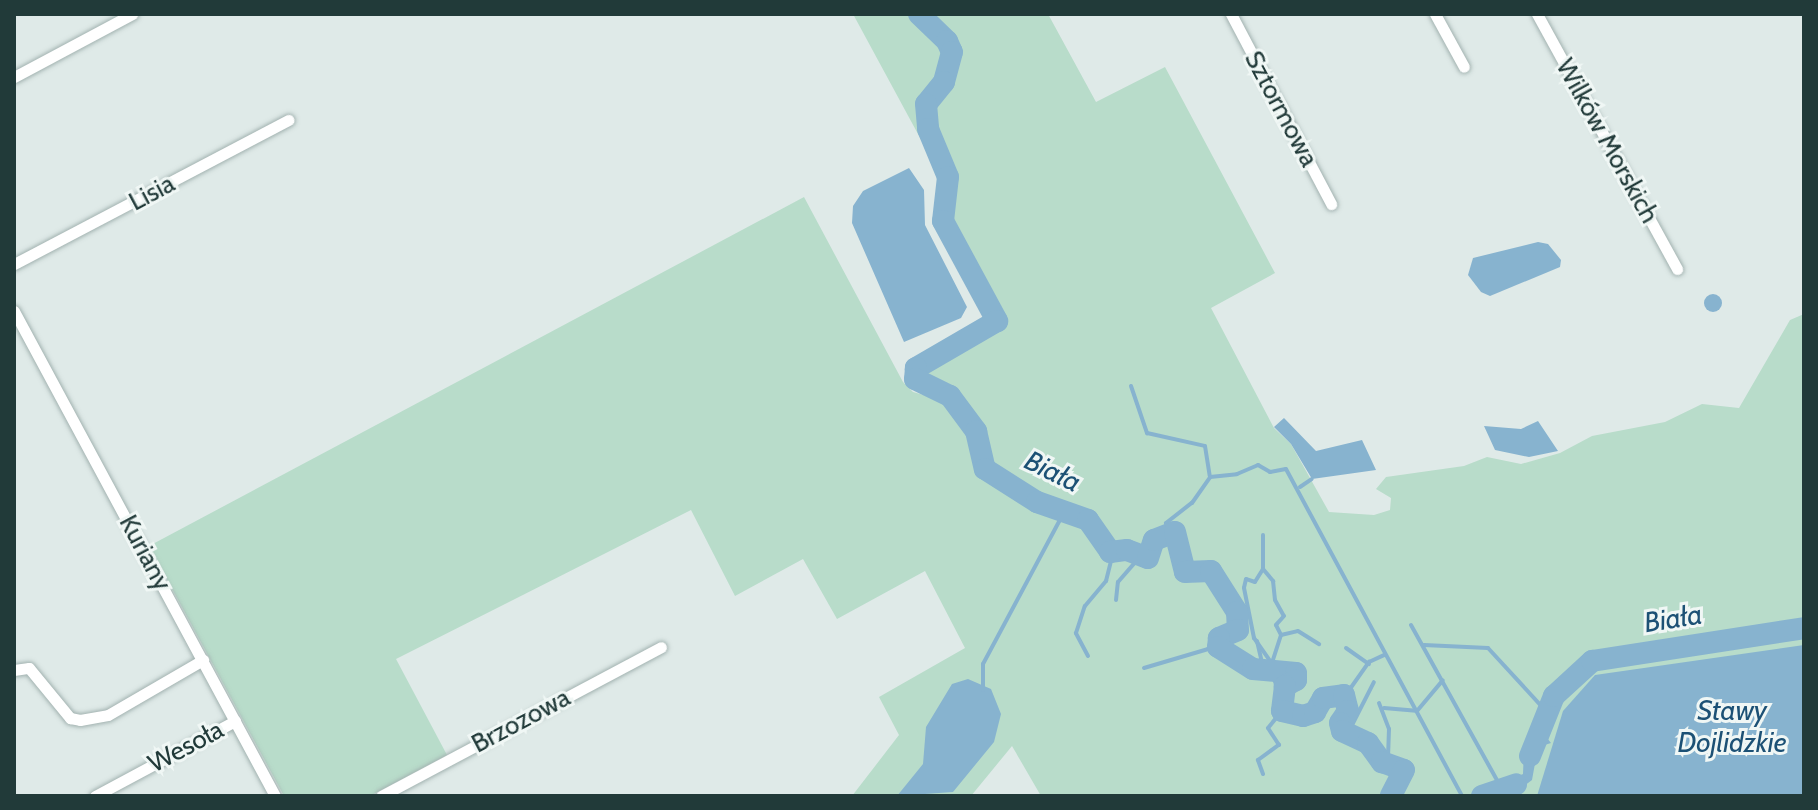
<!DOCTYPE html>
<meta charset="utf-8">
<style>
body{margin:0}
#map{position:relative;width:1818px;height:810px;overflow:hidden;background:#dfeae8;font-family:Cabin,sans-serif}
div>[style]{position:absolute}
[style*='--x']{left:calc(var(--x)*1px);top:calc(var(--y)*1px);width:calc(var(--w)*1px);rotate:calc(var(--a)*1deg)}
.green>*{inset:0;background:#b8dcca}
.water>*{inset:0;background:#87b3cf}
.round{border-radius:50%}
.stream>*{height:4px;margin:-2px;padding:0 2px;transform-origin:2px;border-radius:2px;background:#87b3cf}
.river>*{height:22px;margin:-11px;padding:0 11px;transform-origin:11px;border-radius:11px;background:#87b3cf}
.roads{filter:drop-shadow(0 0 2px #a2b2b0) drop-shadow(0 0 2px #a2b2b0)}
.street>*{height:11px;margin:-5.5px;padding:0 5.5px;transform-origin:5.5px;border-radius:5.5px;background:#fff}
span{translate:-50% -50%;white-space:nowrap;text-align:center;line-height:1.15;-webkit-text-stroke:6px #f0f7f5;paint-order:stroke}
.street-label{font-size:26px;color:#213a39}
.water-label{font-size:28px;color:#1c5175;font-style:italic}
.frame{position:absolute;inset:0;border:16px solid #213a39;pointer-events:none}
</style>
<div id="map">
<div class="green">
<div style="clip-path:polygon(853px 14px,1048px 14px,1096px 102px,1165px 67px,1275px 273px,1211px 308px,1274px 428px,1291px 444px,1329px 512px,1374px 515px,1390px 510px,1391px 498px,1376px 489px,1386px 477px,1464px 466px,1487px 457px,1521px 464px,1560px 453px,1592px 436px,1665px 422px,1702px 404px,1739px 408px,1790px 320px,1804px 314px,1804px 796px,1041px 796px,1012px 746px,971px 796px,852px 796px,899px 735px,879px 697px,965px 648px,925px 571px,837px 619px,803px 559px,735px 596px,691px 510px,396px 659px,447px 755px,370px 796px,284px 796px,149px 546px,804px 197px,903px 382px,913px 392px,938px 399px,912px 373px,996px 321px,935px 218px,938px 171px)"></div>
</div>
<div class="water">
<div style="clip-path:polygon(909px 168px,924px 190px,925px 225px,967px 307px,961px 318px,904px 342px,852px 223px,853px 206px,863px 191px)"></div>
<div style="clip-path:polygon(1538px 242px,1548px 244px,1561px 260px,1560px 267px,1490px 296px,1481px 292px,1468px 275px,1473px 258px)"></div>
<div class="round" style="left:1704px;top:294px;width:18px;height:18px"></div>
<div style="clip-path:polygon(1284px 418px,1316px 451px,1362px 440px,1376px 470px,1312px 479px,1291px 444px,1274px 427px)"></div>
<div style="clip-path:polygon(1538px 421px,1558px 451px,1529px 457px,1495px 450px,1484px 426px,1521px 429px)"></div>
<div style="clip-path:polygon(1804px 645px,1804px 796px,1537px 796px,1563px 711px,1595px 675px)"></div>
<div style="clip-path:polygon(968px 679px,991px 689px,1001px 714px,994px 742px,953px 792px,897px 796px,923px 764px,926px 727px,952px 684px)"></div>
<div style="clip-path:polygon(1543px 733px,1551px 743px,1538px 747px,1532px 780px,1520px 789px,1488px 790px,1523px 774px,1524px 749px)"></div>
</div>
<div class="stream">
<div style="--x:1131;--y:386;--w:50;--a:71.2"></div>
<div style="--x:1147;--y:433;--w:59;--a:12.6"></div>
<div style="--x:1205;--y:446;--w:30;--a:81"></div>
<div style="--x:1300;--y:487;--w:14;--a:-34"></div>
<div style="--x:1170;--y:531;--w:9;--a:-117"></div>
<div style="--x:1166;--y:523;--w:33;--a:-38"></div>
<div style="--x:1192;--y:503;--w:32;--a:-55"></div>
<div style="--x:1210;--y:477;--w:27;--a:-6"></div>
<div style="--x:1237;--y:474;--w:23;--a:-23"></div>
<div style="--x:1258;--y:465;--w:14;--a:30"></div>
<div style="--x:1270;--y:472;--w:16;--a:-11"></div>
<div style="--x:1286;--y:469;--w:371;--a:61.7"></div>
<div style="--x:1263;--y:535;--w:34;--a:90"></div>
<div style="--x:1263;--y:569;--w:16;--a:50"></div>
<div style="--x:1273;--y:581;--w:19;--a:84"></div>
<div style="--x:1275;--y:600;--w:18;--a:61"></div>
<div style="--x:1284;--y:616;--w:12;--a:132"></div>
<div style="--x:1276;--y:625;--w:11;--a:63"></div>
<div style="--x:1281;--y:635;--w:35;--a:108"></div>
<div style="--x:1270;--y:668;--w:33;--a:70"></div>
<div style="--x:1263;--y:569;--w:15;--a:122"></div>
<div style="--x:1255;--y:582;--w:9;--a:-162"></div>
<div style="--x:1246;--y:579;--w:9;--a:103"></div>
<div style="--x:1244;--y:588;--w:51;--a:78.7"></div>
<div style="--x:1254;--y:638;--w:28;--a:55"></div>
<div style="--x:1116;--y:600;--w:18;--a:-84"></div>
<div style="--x:1118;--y:582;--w:32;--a:-49"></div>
<div style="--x:1411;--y:625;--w:188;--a:61"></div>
<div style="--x:1281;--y:635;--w:17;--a:-13"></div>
<div style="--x:1298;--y:631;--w:25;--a:32"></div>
<div style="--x:1257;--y:641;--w:28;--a:77"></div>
<div style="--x:1424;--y:645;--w:64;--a:2.7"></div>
<div style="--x:1488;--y:648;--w:86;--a:47.4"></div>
<div style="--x:1346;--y:648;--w:28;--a:35"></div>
<div style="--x:1088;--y:656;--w:26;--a:-118"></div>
<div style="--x:1076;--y:633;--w:28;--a:-72"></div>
<div style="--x:1085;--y:606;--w:33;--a:-50"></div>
<div style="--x:1106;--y:581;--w:29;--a:-76"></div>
<div style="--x:1144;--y:668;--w:67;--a:-16.5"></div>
<div style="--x:1208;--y:649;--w:16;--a:7"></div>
<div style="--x:983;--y:690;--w:26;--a:-90"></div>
<div style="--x:983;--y:664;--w:170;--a:-61.9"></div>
<div style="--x:1345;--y:696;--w:42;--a:-54.8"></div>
<div style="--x:1369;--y:662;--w:17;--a:-25"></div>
<div style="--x:1379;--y:703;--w:28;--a:69"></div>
<div style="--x:1389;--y:729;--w:35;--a:92"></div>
<div style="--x:1384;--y:708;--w:32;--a:5"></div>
<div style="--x:1417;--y:711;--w:40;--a:-50"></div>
<div style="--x:1348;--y:733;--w:57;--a:-63"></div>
<div style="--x:1263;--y:774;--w:15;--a:-110"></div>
<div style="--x:1258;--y:760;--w:26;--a:-36"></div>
<div style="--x:1279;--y:745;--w:20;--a:-123"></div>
<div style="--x:1268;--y:728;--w:22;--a:-51"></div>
</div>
<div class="river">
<div style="--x:919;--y:14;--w:39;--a:44"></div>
<div style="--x:947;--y:41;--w:12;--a:66"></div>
<div style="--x:952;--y:52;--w:31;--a:105"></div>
<div style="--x:944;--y:82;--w:28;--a:129"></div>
<div style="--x:926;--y:104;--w:25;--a:85"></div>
<div style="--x:928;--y:129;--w:52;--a:67.4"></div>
<div style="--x:948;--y:177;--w:44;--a:96.5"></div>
<div style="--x:943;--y:221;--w:114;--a:61.6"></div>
<div style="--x:997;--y:321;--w:94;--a:149.9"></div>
<div style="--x:916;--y:368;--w:11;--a:95"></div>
<div style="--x:915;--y:379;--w:39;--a:26"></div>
<div style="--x:950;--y:396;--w:44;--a:53.4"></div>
<div style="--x:976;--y:431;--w:39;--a:77"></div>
<div style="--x:985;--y:469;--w:62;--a:32.4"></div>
<div style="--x:1037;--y:502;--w:54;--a:19.4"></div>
<div style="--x:1088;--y:520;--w:39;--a:55"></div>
<div style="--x:1110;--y:552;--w:17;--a:-7"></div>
<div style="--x:1127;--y:550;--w:22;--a:21"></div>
<div style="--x:1148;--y:558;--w:19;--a:-72"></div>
<div style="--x:1154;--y:540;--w:22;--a:-21"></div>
<div style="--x:1175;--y:532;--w:41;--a:76"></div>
<div style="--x:1185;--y:572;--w:26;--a:-2"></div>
<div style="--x:1211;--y:571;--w:49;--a:57.6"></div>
<div style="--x:1237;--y:612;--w:18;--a:87"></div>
<div style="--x:1238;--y:630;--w:21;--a:157"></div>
<div style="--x:1219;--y:638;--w:9;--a:96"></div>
<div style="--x:1218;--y:647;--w:41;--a:32.2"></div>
<div style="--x:1253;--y:669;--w:43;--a:5.3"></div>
<div style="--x:1296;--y:673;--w:7;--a:90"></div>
<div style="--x:1296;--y:680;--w:13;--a:151"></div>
<div style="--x:1285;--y:686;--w:25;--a:97"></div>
<div style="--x:1282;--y:711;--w:22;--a:13"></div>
<div style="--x:1303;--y:716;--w:13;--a:-18"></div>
<div style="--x:1315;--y:712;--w:16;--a:-60"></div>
<div style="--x:1323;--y:698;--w:21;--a:-8"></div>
<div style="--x:1344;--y:695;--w:16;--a:76"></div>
<div style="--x:1348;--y:711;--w:14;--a:124"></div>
<div style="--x:1340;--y:723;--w:8;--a:76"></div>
<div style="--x:1342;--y:731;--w:29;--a:25"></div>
<div style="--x:1368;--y:743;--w:24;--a:54"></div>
<div style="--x:1382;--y:762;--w:23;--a:20"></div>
<div style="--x:1404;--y:770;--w:29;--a:117"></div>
<div style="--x:1530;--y:756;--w:65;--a:-68.2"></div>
<div style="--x:1554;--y:696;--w:52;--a:-42.6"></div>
<div style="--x:1592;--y:661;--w:215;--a:-8.8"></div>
<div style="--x:1482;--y:796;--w:36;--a:-19"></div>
</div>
<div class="roads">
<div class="street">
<div style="--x:1231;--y:14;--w:215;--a:62.2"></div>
<div style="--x:1435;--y:14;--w:60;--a:61.3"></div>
<div style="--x:1537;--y:14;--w:291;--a:61.2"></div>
<div style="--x:14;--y:77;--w:134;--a:-28.1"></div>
<div style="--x:14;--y:264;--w:310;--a:-27.7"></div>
<div style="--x:14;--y:311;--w:551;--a:61.71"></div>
<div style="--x:14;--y:670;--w:15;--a:-8"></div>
<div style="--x:29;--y:668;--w:65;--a:50.6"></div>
<div style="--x:70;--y:718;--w:10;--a:11"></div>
<div style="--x:80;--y:720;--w:28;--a:-10"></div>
<div style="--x:108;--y:715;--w:110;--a:-30.1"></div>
<div style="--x:95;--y:796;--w:159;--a:-28.2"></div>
<div style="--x:381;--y:796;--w:317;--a:-28"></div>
</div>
</div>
<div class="street-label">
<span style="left:1281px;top:109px;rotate:62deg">Sztormowa</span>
<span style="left:1607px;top:141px;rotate:61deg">Wilków Morskich</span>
<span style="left:152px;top:193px;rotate:-28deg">Lisia</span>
<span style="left:145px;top:553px;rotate:62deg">Kuriany</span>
<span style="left:521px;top:721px;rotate:-28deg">Brzozowa</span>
<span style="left:186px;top:747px;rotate:-28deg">Wesoła</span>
</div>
<div class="water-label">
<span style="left:1053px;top:471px;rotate:26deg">Biała</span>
<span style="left:1673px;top:618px;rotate:-9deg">Biała</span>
<span style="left:1732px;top:726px">Stawy<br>Dojlidzkie</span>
</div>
<div class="frame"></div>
</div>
